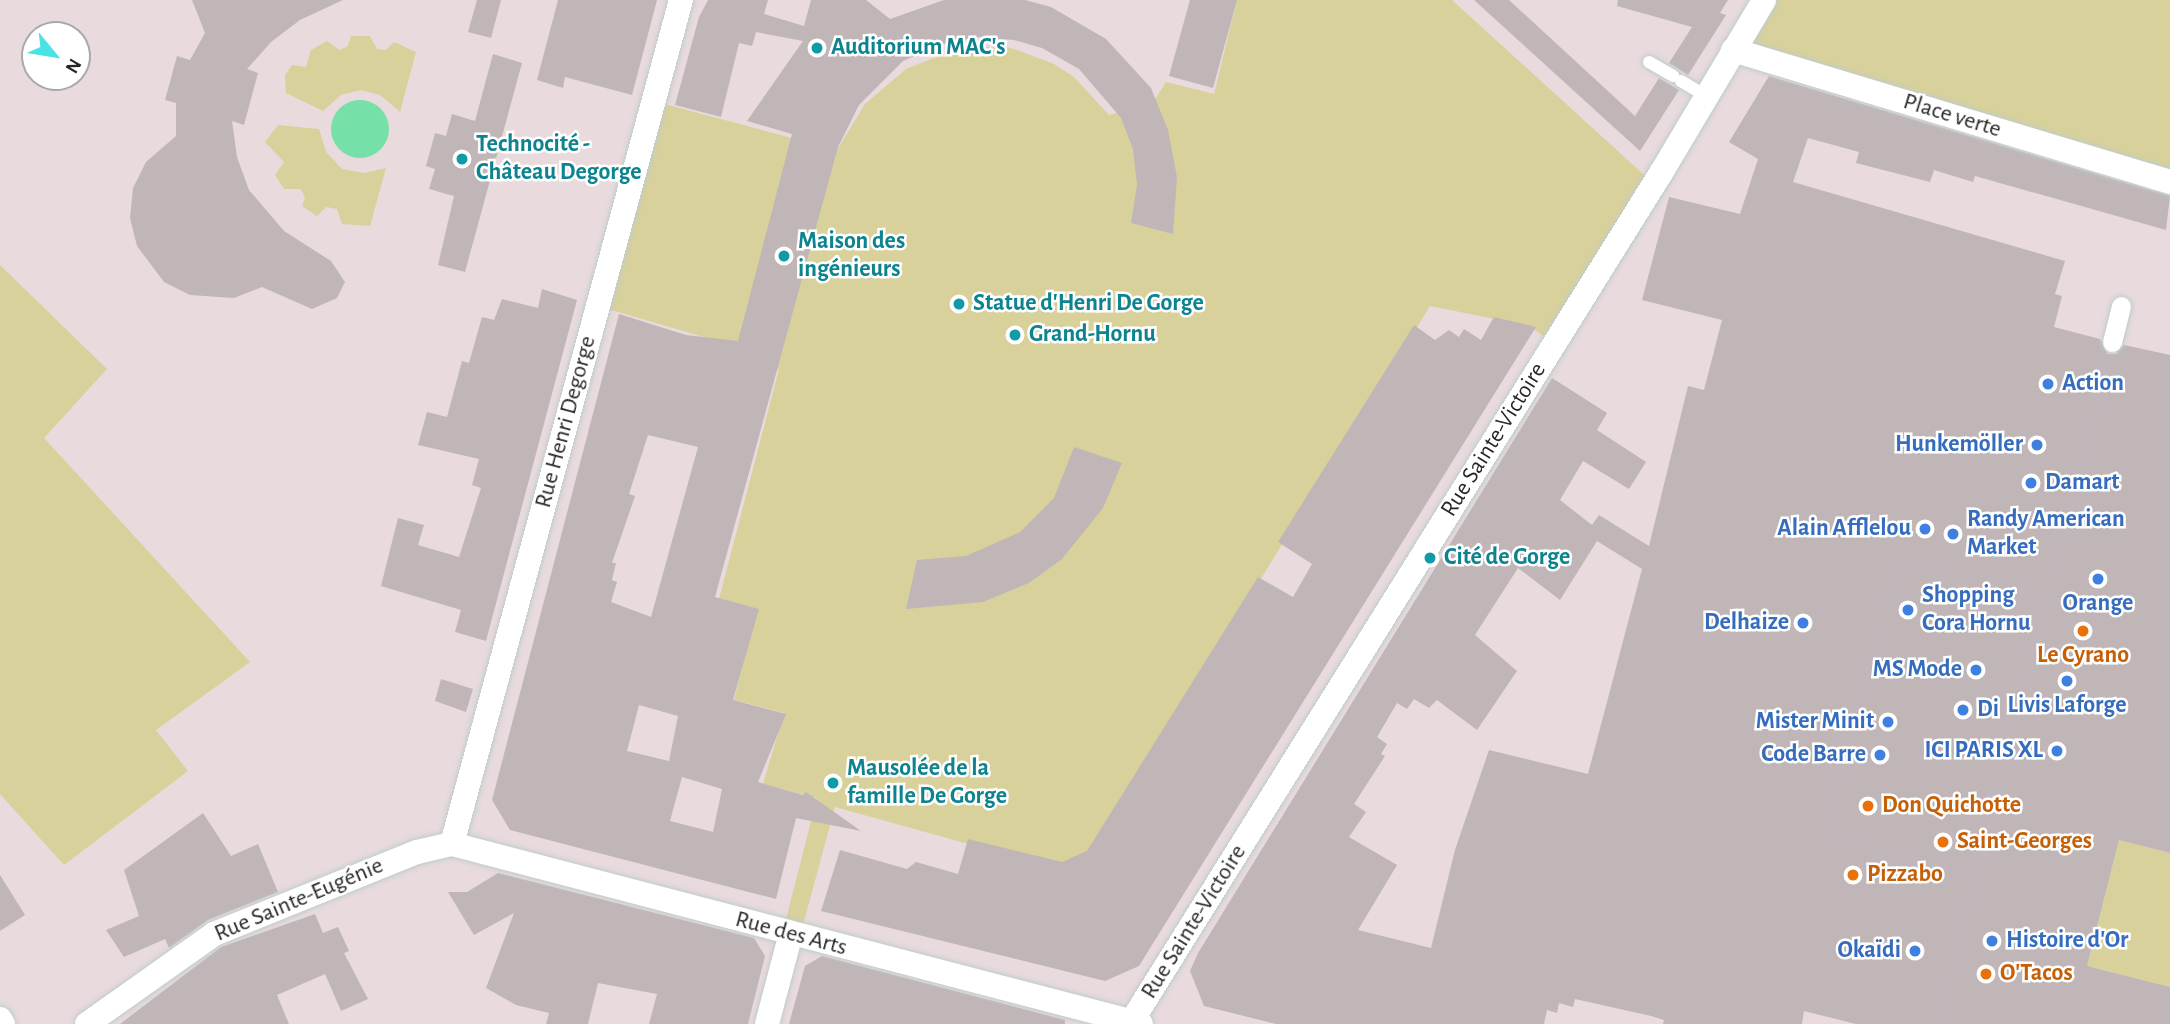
<!DOCTYPE html>
<meta charset="utf-8">
<style>
body{margin:0}
#map{position:relative;width:2170px;height:1024px;overflow:hidden;background:#e8dadd;font-family:"Alegreya Sans",sans-serif}
div>[style]{position:absolute}
[style*='--x']{left:calc(var(--x)*1px);top:calc(var(--y)*1px);width:calc(var(--w)*1px);rotate:calc(var(--a)*1deg)}
.green>*{inset:0;background:#d9d19b}
.water>*{inset:0;background:#76e0a9}
.round{border-radius:50%}
.building>*{inset:0;background:#c0b6b7}
.pedestrian-tunnel>*{height:19px;margin-top:-9.5px;transform-origin:0;background:repeating-linear-gradient(90deg,#c1b6b9 0 19px,transparent 0 29px)}
.roads{filter:drop-shadow(0 0 2px #becccc) drop-shadow(0 0 2px #becccc)}
.service>*{height:12px;margin:-6px;padding:0 6px;transform-origin:6px;border-radius:6px;background:#fff}
.pedestrian>*{height:19px;margin:-9.5px;padding:0 9.5px;transform-origin:9.5px;border-radius:9.5px;background:#fff}
.minor>*{height:24px;margin:-12px;padding:0 12px;transform-origin:12px;border-radius:12px;background:#fff}
.dots>*{width:19px;height:19px;translate:-50% -50%;box-sizing:border-box;border:4px solid #fff;border-radius:50%}
span{translate:-50% -50%;white-space:nowrap;text-align:center;line-height:1.15;-webkit-text-stroke:5px #fff;paint-order:stroke}
.culture-label{font-size:24px;color:#0d838f;font-weight:700}
.left{translate:0 -50%;text-align:left}
.street-label{font-size:24px;color:#272727}
.shop-label{font-size:24px;color:#366cbe;font-weight:700}
.right{translate:-100% -50%;text-align:right}
.food-label{font-size:24px;color:#c56008;font-weight:700}
.north{position:absolute;left:21px;top:21px;width:70px;height:70px;box-sizing:border-box;background:#fff;border:2px solid #a9a9a9;border-radius:50%;rotate:120deg;font-size:19px;font-weight:700;line-height:28px;text-align:center;color:#272727}
.north::after{content:'';display:block;margin:auto;width:24px;height:32px;background:#49e2e5;clip-path:polygon(50% 0,100% 100%,50% 72%,0 100%)}
</style>
<div id="map">
<div class="green">
<div style="clip-path:polygon(1237px 0,1452px 0,1654px 184px,1548px 340px,1530px 326px,1430px 306px,1095px 846px,1062px 870px,835px 807px,800px 936px,783px 931px,817px 798px,763px 784px,784px 713px,734px 700px,756px 613px,718px 603px,779px 369px,733px 356px,731px 345px,598px 306px,653px 101px,837px 150px,865px 104px,906px 69px,946px 53px,987px 47px,1011px 48px,1054px 64px,1074px 77px,1109px 115px,1152px 104px,1166px 82px,1214px 94px)"></div>
<div style="clip-path:polygon(1764px 0,2170px 0,2170px 182px,1733px 50px)"></div>
<div style="clip-path:polygon(351px 36px,370px 36px,377px 49px,386px 50px,394px 42px,416px 52px,400px 112px,380px 95px,361px 90px,341px 95px,323px 111px,286px 93px,285px 75px,292px 65px,306px 67px,311px 50px,327px 41px,340px 50px,348px 46px)"></div>
<div style="clip-path:polygon(278px 125px,319px 129px,326px 152px,342px 169px,365px 173px,386px 168px,370px 226px,342px 224px,337px 209px,326px 207px,317px 216px,302px 206px,305px 198px,301px 189px,284px 189px,275px 175px,284px 162px,265px 142px)"></div>
<div style="clip-path:polygon(0 265px,107px 369px,44px 438px,250px 662px,156px 730px,188px 771px,64px 865px,0 794px)"></div>
<div style="clip-path:polygon(2119px 840px,2170px 853px,2170px 987px,2087px 966px)"></div>
</div>
<div class="water">
<div class="round" style="left:331px;top:100px;width:58px;height:58px"></div>
</div>
<div class="building">
<div style="clip-path:polygon(192px 0,343px 0,300px 20px,271px 42px,247px 69px,258px 73px,244px 125px,232px 121px,237px 157px,249px 190px,284px 231px,331px 261px,345px 282px,337px 298px,312px 309px,262px 287px,234px 298px,190px 295px,164px 282px,137px 246px,130px 218px,133px 188px,146px 162px,176px 136px,176px 103px,165px 100px,177px 56px,190px 60px,205px 33px)"></div>
<div style="clip-path:polygon(477px 0,501px 0,491px 38px,468px 32px)"></div>
<div style="clip-path:polygon(558px 0,657px 0,632px 95px,565px 77px,563px 88px,537px 80px)"></div>
<div style="clip-path:polygon(evenodd,708px 0,768px 0,764px 14px,804px 26px,811px 0,866px 0,890px 19px,944px 0,1025px 0,1051px 7px,1106px 39px,1151px 88px,1168px 130px,1177px 177px,1173px 234px,1131px 223px,1137px 185px,1133px 149px,1121px 118px,1079px 69px,1042px 48px,1014px 40px,977px 37px,939px 45px,903px 61px,859px 105px,838px 147px,715px 597px,759px 609px,733px 700px,786px 714px,758px 782px,803px 795px,806px 792px,861px 831px,796px 818px,776px 899px,510px 830px,492px 800px,619px 314px,686px 335px,738px 341px,792px 134px,747px 121px,803px 41px,756px 32px,752px 46px,739px 43px,721px 117px,675px 105px,699px 17px,708px 0,648px 435px,698px 447px,651px 617px,611px 602px,617px 582px,612px 580px,616px 563px,612px 563px,635px 496px,629px 494px,648px 435px,708px 0,639px 705px,678px 716px,669px 761px,627px 751px,639px 705px,708px 0,682px 777px,722px 789px,713px 832px,670px 821px,682px 777px)"></div>
<div style="clip-path:polygon(1190px 0,1237px 0,1213px 88px,1169px 76px)"></div>
<div style="clip-path:polygon(1474px 0,1509px 0,1635px 116px,1659px 78px,1679px 90px,1640px 151px)"></div>
<div style="clip-path:polygon(1618px 0,1728px 0,1720px 13px,1726px 15px,1688px 75px,1669px 63px,1692px 27px,1617px 6px)"></div>
<div style="clip-path:polygon(493px 54px,522px 63px,465px 272px,438px 265px,454px 196px,429px 189px,435px 169px,426px 166px,435px 133px,446px 136px,452px 114px,475px 121px)"></div>
<div style="clip-path:polygon(evenodd,1769px 76px,2170px 196px,2166px 230px,1975px 176px,1973px 182px,1934px 170px,1930px 182px,1856px 163px,1859px 152px,1808px 138px,1793px 182px,2065px 261px,2055px 294px,2062px 296px,2054px 327px,2100px 339px,2108px 354px,2116px 354px,2124px 345px,2170px 355px,2170px 853px,2119px 840px,2087px 966px,2170px 987px,2170px 1024px,1856px 1024px,1804px 1011px,1802px 1024px,1663px 1024px,1664px 1020px,1651px 1016px,1575px 999px,1573px 1007px,1559px 1003px,1557px 1013px,1547px 1010px,1544px 1024px,1276px 1024px,1204px 1006px,1190px 971px,1198px 953px,1552px 378px,1607px 413px,1597px 430px,1646px 462px,1629px 489px,1583px 461px,1560px 500px,1592px 525px,1599px 515px,1649px 546px,1688px 386px,1704px 390px,1722px 320px,1642px 300px,1669px 197px,1740px 214px,1758px 159px,1729px 142px,1769px 76px,1597px 541px,1642px 569px,1588px 774px,1489px 750px,1455px 850px,1431px 948px,1358px 930px,1397px 865px,1349px 837px,1366px 812px,1354px 804px,1385px 756px,1381px 754px,1387px 744px,1377px 737px,1397px 703px,1407px 709px,1414px 699px,1429px 708px,1437px 700px,1477px 730px,1517px 671px,1475px 635px,1518px 568px,1560px 600px,1597px 541px)"></div>
<div style="clip-path:polygon(542px 289px,577px 300px,486px 641px,455px 632px,461px 610px,381px 586px,398px 518px,424px 525px,418px 545px,459px 557px,481px 488px,472px 485px,479px 459px,418px 445px,427px 412px,447px 417px,462px 361px,469px 363px,482px 317px,494px 320px,502px 299px,538px 308px)"></div>
<div style="clip-path:polygon(1494px 317px,1536px 327px,1139px 966px,1105px 981px,821px 911px,840px 850px,907px 869px,916px 862px,958px 874px,968px 839px,1062px 862px,1087px 851px,1258px 577px,1293px 597px,1312px 564px,1278px 542px,1414px 325px,1435px 340px,1449px 330px,1459px 337px,1464px 329px,1481px 340px)"></div>
<div style="clip-path:polygon(1074px 447px,1122px 463px,1103px 508px,1062px 559px,1029px 583px,983px 602px,906px 609px,917px 560px,966px 556px,1020px 532px,1054px 498px)"></div>
<div style="clip-path:polygon(441px 679px,473px 689px,466px 712px,435px 701px)"></div>
<div style="clip-path:polygon(203px 813px,231px 856px,258px 844px,278px 892px,208px 920px,169px 948px,165px 939px,124px 957px,106px 930px,139px 916px,124px 870px)"></div>
<div style="clip-path:polygon(498px 873px,754px 938px,765px 956px,748px 1024px,649px 1024px,657px 994px,598px 983px,588px 1024px,546px 1024px,549px 1013px,516px 1005px,486px 988px,514px 913px,474px 935px,448px 892px,467px 892px)"></div>
<div style="clip-path:polygon(0 875px,25px 915px,0 931px)"></div>
<div style="clip-path:polygon(315px 914px,323px 933px,338px 927px,349px 951px,344px 953px,368px 999px,341px 1011px,325px 974px,277px 995px,289px 1024px,120px 1024px,221px 947px)"></div>
<div style="clip-path:polygon(822px 956px,1065px 1020px,1065px 1024px,789px 1024px,805px 966px)"></div>
</div>
<div class="pedestrian-tunnel">
<div style="--x:1976;--y:877;--w:156;--a:-165.5"></div>
<div style="--x:1825;--y:838;--w:287;--a:-74.8"></div>
<div style="--x:1900;--y:561;--w:151;--a:14.6"></div>
<div style="--x:1938;--y:1024;--w:704;--a:-75.69"></div>
</div>
<div class="roads">
<div class="service">
<div style="--x:1649;--y:62;--w:28;--a:30"></div>
<div style="--x:1681;--y:81;--w:29;--a:31"></div>
</div>
<div class="pedestrian">
<div style="--x:2112;--y:342;--w:37;--a:-76"></div>
</div>
<div class="minor">
<div style="--x:1733;--y:50;--w:457;--a:16.8"></div>
<div style="--x:452;--y:844;--w:875;--a:-74.82"></div>
<div style="--x:0;--y:1019;--w:6;--a:59"></div>
<div style="--x:87;--y:1024;--w:156;--a:-35.3"></div>
<div style="--x:214;--y:934;--w:219;--a:-22"></div>
<div style="--x:417;--y:852;--w:36;--a:-13"></div>
<div style="--x:452;--y:844;--w:712;--a:14.64"></div>
<div style="--x:767;--y:1024;--w:94;--a:-75.2"></div>
<div style="--x:1130;--y:1024;--w:1003;--a:-58.04"></div>
<div style="--x:1661;--y:173;--w:201;--a:-59.2"></div>
</div>
</div>
<div class="dots">
<div style="left:817px;top:48px;background:#0f9aa8"></div>
<div style="left:462px;top:159px;background:#0f9aa8"></div>
<div style="left:784px;top:256px;background:#0f9aa8"></div>
<div style="left:959px;top:304px;background:#0f9aa8"></div>
<div style="left:1015px;top:335px;background:#0f9aa8"></div>
<div style="left:2048px;top:384px;background:#3f7fe0"></div>
<div style="left:2037px;top:445px;background:#3f7fe0"></div>
<div style="left:2031px;top:483px;background:#3f7fe0"></div>
<div style="left:1925px;top:529px;background:#3f7fe0"></div>
<div style="left:1953px;top:534px;background:#3f7fe0"></div>
<div style="left:1430px;top:558px;background:#0f9aa8"></div>
<div style="left:2098px;top:579px;background:#3f7fe0"></div>
<div style="left:1908px;top:610px;background:#3f7fe0"></div>
<div style="left:1803px;top:623px;background:#3f7fe0"></div>
<div style="left:2083px;top:631px;background:#e8710a"></div>
<div style="left:1976px;top:670px;background:#3f7fe0"></div>
<div style="left:2067px;top:681px;background:#3f7fe0"></div>
<div style="left:1963px;top:710px;background:#3f7fe0"></div>
<div style="left:1888px;top:722px;background:#3f7fe0"></div>
<div style="left:2057px;top:751px;background:#3f7fe0"></div>
<div style="left:1880px;top:755px;background:#3f7fe0"></div>
<div style="left:833px;top:783px;background:#0f9aa8"></div>
<div style="left:1868px;top:806px;background:#e8710a"></div>
<div style="left:1943px;top:842px;background:#e8710a"></div>
<div style="left:1853px;top:875px;background:#e8710a"></div>
<div style="left:1992px;top:941px;background:#3f7fe0"></div>
<div style="left:1915px;top:951px;background:#3f7fe0"></div>
<div style="left:1986px;top:974px;background:#e8710a"></div>
</div>
<div class="culture-label">
<span class="left" style="left:831px;top:48px">Auditorium MAC's</span>
<span class="left" style="left:476px;top:159px">Technocité -<br>Château Degorge</span>
<span class="left" style="left:798px;top:256px">Maison des<br>ingénieurs</span>
<span class="left" style="left:973px;top:304px">Statue d'Henri De Gorge</span>
<span class="left" style="left:1029px;top:335px">Grand-Hornu</span>
<span class="left" style="left:1444px;top:558px">Cité de Gorge</span>
<span class="left" style="left:847px;top:783px">Mausolée de la<br>famille De Gorge</span>
</div>
<div class="street-label">
<span style="left:1952px;top:116px;rotate:17deg">Place verte</span>
<span style="left:566px;top:422px;rotate:-75deg">Rue Henri Degorge</span>
<span style="left:1494px;top:440px;rotate:-58deg">Rue Sainte-Victoire</span>
<span style="left:299px;top:900px;rotate:-23deg">Rue Sainte-Eugénie</span>
<span style="left:1194px;top:922px;rotate:-58deg">Rue Sainte-Victoire</span>
<span style="left:791px;top:934px;rotate:15deg">Rue des Arts</span>
</div>
<div class="shop-label">
<span class="left" style="left:2062px;top:384px">Action</span>
<span class="right" style="left:2023px;top:445px">Hunkemöller</span>
<span class="left" style="left:2045px;top:483px">Damart</span>
<span class="left" style="left:1967px;top:534px">Randy American<br>Market</span>
<span class="right" style="left:1911px;top:529px">Alain Afflelou</span>
<span class="left" style="left:1922px;top:610px">Shopping<br>Cora Hornu</span>
<span style="left:2098px;top:604px">Orange</span>
<span class="right" style="left:1789px;top:623px">Delhaize</span>
<span class="right" style="left:1962px;top:670px">MS Mode</span>
<span style="left:2067px;top:706px">Livis Laforge</span>
<span class="left" style="left:1977px;top:710px">Di</span>
<span class="right" style="left:1874px;top:722px">Mister Minit</span>
<span class="right" style="left:2043px;top:751px">ICI PARIS XL</span>
<span class="right" style="left:1866px;top:755px">Code Barre</span>
<span class="left" style="left:2006px;top:941px">Histoire d'Or</span>
<span class="right" style="left:1901px;top:951px">Okaïdi</span>
</div>
<div class="food-label">
<span style="left:2083px;top:656px">Le Cyrano</span>
<span class="left" style="left:1882px;top:806px">Don Quichotte</span>
<span class="left" style="left:1957px;top:842px">Saint-Georges</span>
<span class="left" style="left:1867px;top:875px">Pizzabo</span>
<span class="left" style="left:2000px;top:974px">O'Tacos</span>
</div>
<div class="north">N</div>
</div>
